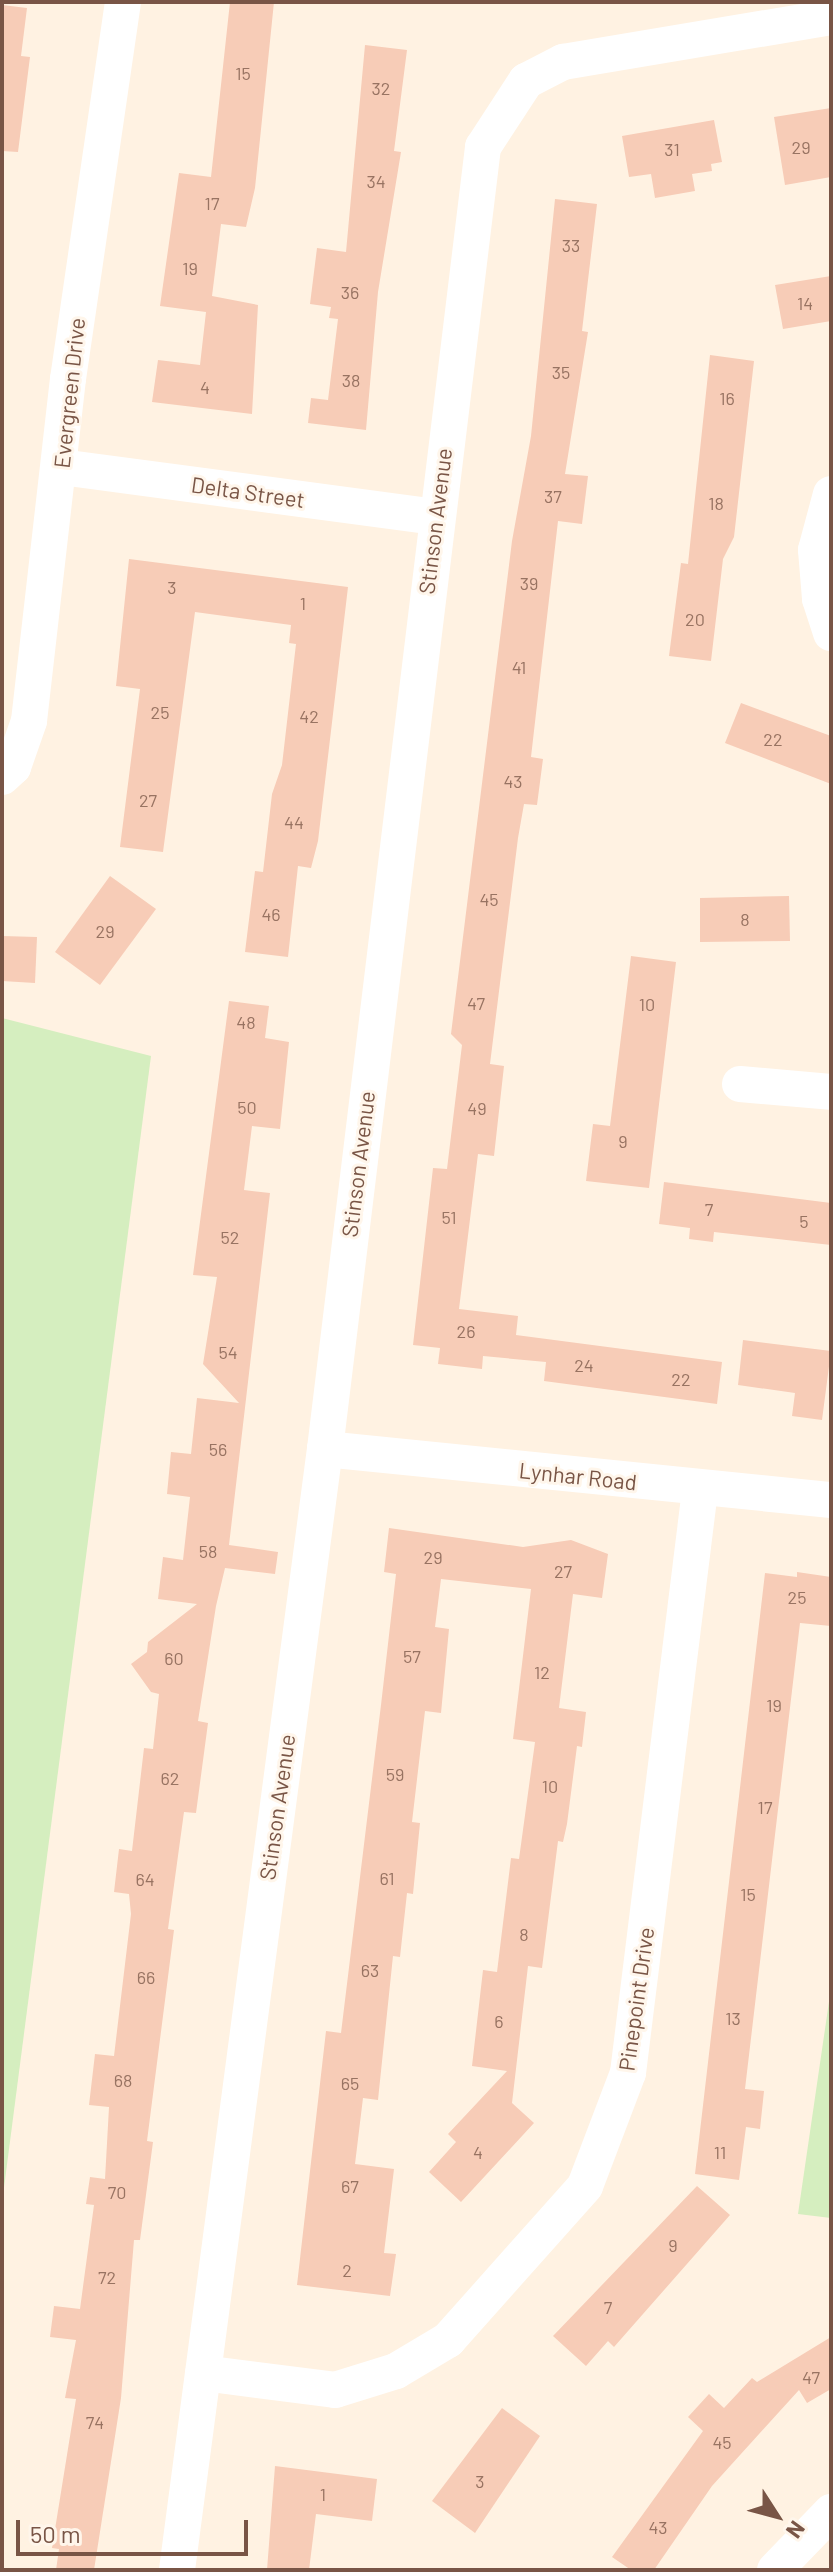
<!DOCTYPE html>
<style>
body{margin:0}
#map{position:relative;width:833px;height:2572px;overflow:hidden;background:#fff2e2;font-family:Barlow,sans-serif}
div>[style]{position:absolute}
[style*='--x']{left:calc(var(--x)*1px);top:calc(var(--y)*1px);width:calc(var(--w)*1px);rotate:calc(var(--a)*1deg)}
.green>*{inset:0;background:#d5eebf}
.building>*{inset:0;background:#f7ccb7}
.street>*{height:36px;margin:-18px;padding:0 18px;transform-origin:18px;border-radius:18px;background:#fff}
span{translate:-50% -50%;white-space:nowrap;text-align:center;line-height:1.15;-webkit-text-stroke:6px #fff6eb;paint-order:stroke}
.number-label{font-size:18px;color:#987362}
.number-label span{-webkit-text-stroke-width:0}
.street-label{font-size:22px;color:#795546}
.frame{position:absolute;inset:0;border:4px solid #795546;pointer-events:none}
.north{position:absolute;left:737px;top:2476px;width:80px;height:80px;-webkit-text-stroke:6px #fff6eb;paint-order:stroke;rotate:126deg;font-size:22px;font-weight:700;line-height:32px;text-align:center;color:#795546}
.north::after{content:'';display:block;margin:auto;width:28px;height:36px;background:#795546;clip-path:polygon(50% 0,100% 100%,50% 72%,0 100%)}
.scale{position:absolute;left:16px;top:2520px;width:232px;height:36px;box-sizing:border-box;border:4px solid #795546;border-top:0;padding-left:10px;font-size:24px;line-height:28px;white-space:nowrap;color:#795546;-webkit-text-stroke:6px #fff6eb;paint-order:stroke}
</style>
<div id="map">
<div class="green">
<div style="clip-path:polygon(2px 1018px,151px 1056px,2px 2203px)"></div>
<div style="clip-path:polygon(831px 1988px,831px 2218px,798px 2214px)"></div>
</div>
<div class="building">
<div style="clip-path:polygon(230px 2px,274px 2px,255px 188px,246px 227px,221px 224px,212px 296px,258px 305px,252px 414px,152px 402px,158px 360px,200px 365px,206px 312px,160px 306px,179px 173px,211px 177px)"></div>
<div style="clip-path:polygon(2px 5px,27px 8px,21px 56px,30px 57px,18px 152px,2px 151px)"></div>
<div style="clip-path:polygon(365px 45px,407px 50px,394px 151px,401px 152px,378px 292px,366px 430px,308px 423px,311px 398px,328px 400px,338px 319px,329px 318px,331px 307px,310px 304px,317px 248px,346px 252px)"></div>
<div style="clip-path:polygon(831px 108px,831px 177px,785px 185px,774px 117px)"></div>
<div style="clip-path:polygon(714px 120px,722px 162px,711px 164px,712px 171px,692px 174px,695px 191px,655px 198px,651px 174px,629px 177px,622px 136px)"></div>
<div style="clip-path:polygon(555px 199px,597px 204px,582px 331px,588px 332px,565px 474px,588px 476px,582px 524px,558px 521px,531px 757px,543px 759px,537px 805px,524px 804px,518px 838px,490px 1064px,504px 1066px,494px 1156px,478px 1154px,459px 1309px,518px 1316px,516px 1335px,722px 1362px,717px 1404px,544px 1381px,546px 1362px,483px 1356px,482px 1369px,438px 1364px,440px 1348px,413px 1345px,433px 1168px,447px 1169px,462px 1045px,451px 1034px,512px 541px,531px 436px)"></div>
<div style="clip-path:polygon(831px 276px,831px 321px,783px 329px,775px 285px)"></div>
<div style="clip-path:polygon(710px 355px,754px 361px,734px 537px,723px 559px,711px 661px,669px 656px,681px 563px,688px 564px)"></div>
<div style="clip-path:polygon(129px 559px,348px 587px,318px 841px,311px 868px,298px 866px,288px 957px,245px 952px,255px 871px,263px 872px,272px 794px,282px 765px,296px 644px,289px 643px,291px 625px,195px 612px,163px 852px,120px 847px,140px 689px,116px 686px)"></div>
<div style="clip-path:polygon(741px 703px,831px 736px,831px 784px,725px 743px)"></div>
<div style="clip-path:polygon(110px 876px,156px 909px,100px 985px,55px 952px)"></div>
<div style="clip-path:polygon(789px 896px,790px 941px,700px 942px,700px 898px)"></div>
<div style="clip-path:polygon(2px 936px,37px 937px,35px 983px,2px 981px)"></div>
<div style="clip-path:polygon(631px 956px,676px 962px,649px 1188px,586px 1181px,593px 1124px,610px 1126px)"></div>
<div style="clip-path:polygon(229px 1001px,269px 1006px,265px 1038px,289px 1042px,280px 1129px,252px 1126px,244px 1190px,270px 1193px,229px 1545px,278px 1552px,275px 1574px,225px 1568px,216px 1606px,198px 1721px,208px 1723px,196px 1813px,184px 1812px,168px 1929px,174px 1930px,147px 2141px,153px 2142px,140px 2240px,134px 2240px,121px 2398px,94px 2570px,56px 2570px,59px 2549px,52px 2548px,76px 2399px,65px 2398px,76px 2340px,50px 2337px,54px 2306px,80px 2309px,94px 2205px,86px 2204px,90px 2177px,105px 2179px,109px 2107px,89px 2105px,95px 2054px,114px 2056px,131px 1914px,129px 1894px,114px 1892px,119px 1849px,132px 1851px,144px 1748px,153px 1749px,159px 1694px,151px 1692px,131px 1664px,147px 1652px,148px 1642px,197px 1604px,158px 1599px,163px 1557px,183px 1560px,190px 1497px,167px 1494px,171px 1452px,191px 1454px,197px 1398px,239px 1403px,203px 1364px,217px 1277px,193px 1275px)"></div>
<div style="clip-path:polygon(664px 1182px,831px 1203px,831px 1245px,714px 1232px,713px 1242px,689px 1239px,690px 1228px,659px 1224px)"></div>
<div style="clip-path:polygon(743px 1340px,831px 1351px,822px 1420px,792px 1416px,795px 1393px,738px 1385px)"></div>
<div style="clip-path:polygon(389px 1528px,523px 1547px,571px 1540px,608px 1554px,602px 1598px,573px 1594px,559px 1708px,586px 1712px,582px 1747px,577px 1746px,567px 1824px,563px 1842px,558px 1841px,542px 1968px,528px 1966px,512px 2103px,534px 2123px,461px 2202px,429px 2172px,456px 2142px,448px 2134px,507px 2071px,472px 2066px,483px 1970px,497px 1972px,511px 1858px,519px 1859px,535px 1742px,513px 1739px,531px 1589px,441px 1579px,435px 1627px,449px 1629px,441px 1713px,425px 1711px,412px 1822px,420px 1823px,413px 1894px,407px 1893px,400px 1957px,393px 1956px,378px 2100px,363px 2098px,355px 2164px,394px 2169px,384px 2253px,396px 2254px,390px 2296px,297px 2285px,326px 2031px,341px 2033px,381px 1705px,396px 1574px,384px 1572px)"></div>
<div style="clip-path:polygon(797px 1572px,831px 1577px,831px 1626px,800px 1623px,745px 2089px,764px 2091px,760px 2129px,746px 2127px,739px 2180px,695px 2174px,765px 1573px,797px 1577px)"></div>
<div style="clip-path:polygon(697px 2186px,730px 2215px,614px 2347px,608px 2341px,586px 2366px,553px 2336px)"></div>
<div style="clip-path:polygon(831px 2337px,831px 2389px,807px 2403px,799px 2390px,712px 2486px,654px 2570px,631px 2570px,612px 2557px,703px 2431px,688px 2417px,709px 2394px,724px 2408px,752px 2378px,757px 2382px)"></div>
<div style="clip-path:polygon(502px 2408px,540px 2436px,475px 2533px,432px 2501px)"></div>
<div style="clip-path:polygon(275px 2466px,377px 2479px,372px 2521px,316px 2514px,309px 2570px,267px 2570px)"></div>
</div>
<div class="street">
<div style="--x:61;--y:467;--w:377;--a:7.6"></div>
<div style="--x:831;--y:494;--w:58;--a:105"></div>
<div style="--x:816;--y:550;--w:49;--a:85.3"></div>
<div style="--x:820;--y:599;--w:36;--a:72"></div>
<div style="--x:2;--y:777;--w:15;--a:-42"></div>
<div style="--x:13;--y:767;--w:49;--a:-70.8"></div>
<div style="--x:29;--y:721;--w:344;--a:-83.5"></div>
<div style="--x:68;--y:379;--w:381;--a:-81.7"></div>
<div style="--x:740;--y:1084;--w:91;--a:5"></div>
<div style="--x:325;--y:1449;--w:509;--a:5.76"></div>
<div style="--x:203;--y:2373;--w:133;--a:7.3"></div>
<div style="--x:335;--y:2390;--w:64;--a:-17.3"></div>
<div style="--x:396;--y:2371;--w:61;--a:-30.8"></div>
<div style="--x:448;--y:2340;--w:206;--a:-48.3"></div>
<div style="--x:585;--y:2186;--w:121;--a:-69.2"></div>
<div style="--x:628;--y:2073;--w:587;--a:-82.96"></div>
<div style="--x:177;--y:2570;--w:1131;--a:-82.48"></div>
<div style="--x:325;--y:1449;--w:1312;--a:-83.08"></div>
<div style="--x:483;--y:147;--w:79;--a:-56.9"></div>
<div style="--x:526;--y:81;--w:42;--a:-27.2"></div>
<div style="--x:563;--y:62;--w:272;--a:-9.5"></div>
<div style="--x:775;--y:2570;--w:81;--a:-46"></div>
</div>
<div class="number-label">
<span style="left:243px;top:73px">15</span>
<span style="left:381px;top:88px">32</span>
<span style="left:801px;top:147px">29</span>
<span style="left:672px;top:149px">31</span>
<span style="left:376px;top:181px">34</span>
<span style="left:212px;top:203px">17</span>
<span style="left:571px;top:245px">33</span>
<span style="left:190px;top:268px">19</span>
<span style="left:350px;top:292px">36</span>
<span style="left:805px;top:303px">14</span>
<span style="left:561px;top:372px">35</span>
<span style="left:351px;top:380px">38</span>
<span style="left:205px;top:387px">4</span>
<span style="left:727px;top:398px">16</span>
<span style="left:553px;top:496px">37</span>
<span style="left:716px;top:503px">18</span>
<span style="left:529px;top:583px">39</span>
<span style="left:172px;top:587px">3</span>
<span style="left:303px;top:603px">1</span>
<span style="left:695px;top:619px">20</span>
<span style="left:519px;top:667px">41</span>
<span style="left:160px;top:712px">25</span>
<span style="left:309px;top:716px">42</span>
<span style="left:773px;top:739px">22</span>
<span style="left:513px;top:781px">43</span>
<span style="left:148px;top:800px">27</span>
<span style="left:294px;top:822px">44</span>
<span style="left:489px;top:899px">45</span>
<span style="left:271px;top:914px">46</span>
<span style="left:745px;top:919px">8</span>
<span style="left:105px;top:931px">29</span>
<span style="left:476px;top:1003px">47</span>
<span style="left:647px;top:1004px">10</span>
<span style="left:246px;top:1022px">48</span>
<span style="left:247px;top:1107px">50</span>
<span style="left:477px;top:1108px">49</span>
<span style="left:623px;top:1141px">9</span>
<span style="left:709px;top:1209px">7</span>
<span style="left:449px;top:1217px">51</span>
<span style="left:804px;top:1221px">5</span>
<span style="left:230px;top:1237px">52</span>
<span style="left:466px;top:1331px">26</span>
<span style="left:228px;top:1352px">54</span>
<span style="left:584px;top:1365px">24</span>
<span style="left:681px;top:1379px">22</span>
<span style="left:218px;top:1449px">56</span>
<span style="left:208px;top:1551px">58</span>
<span style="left:433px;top:1557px">29</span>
<span style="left:563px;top:1571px">27</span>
<span style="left:797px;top:1597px">25</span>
<span style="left:412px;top:1656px">57</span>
<span style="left:174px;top:1658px">60</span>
<span style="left:542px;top:1672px">12</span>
<span style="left:774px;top:1705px">19</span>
<span style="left:395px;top:1774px">59</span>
<span style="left:170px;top:1778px">62</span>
<span style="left:550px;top:1786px">10</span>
<span style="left:765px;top:1807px">17</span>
<span style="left:387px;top:1878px">61</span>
<span style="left:145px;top:1879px">64</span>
<span style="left:748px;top:1894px">15</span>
<span style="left:524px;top:1934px">8</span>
<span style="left:370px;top:1970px">63</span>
<span style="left:146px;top:1977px">66</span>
<span style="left:733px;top:2018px">13</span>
<span style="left:499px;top:2021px">6</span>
<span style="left:123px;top:2080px">68</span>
<span style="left:350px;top:2083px">65</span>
<span style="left:478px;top:2152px">4</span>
<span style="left:720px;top:2152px">11</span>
<span style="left:350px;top:2186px">67</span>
<span style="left:117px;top:2192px">70</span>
<span style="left:673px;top:2245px">9</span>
<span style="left:347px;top:2270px">2</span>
<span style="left:107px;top:2277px">72</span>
<span style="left:608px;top:2307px">7</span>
<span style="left:811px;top:2377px">47</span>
<span style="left:95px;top:2422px">74</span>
<span style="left:722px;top:2442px">45</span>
<span style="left:480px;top:2481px">3</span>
<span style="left:323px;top:2494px">1</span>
<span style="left:658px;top:2527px">43</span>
</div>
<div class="street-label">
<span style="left:69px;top:393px;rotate:-84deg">Evergreen Drive</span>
<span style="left:248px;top:492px;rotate:8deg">Delta Street</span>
<span style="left:435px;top:521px;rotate:-83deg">Stinson Avenue</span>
<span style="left:358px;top:1164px;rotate:-83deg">Stinson Avenue</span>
<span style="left:578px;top:1476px;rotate:6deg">Lynhar Road</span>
<span style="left:277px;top:1807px;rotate:-82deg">Stinson Avenue</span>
<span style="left:636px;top:1999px;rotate:-82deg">Pinepoint Drive</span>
</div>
<div class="frame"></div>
<div class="north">N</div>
<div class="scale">50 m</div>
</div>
